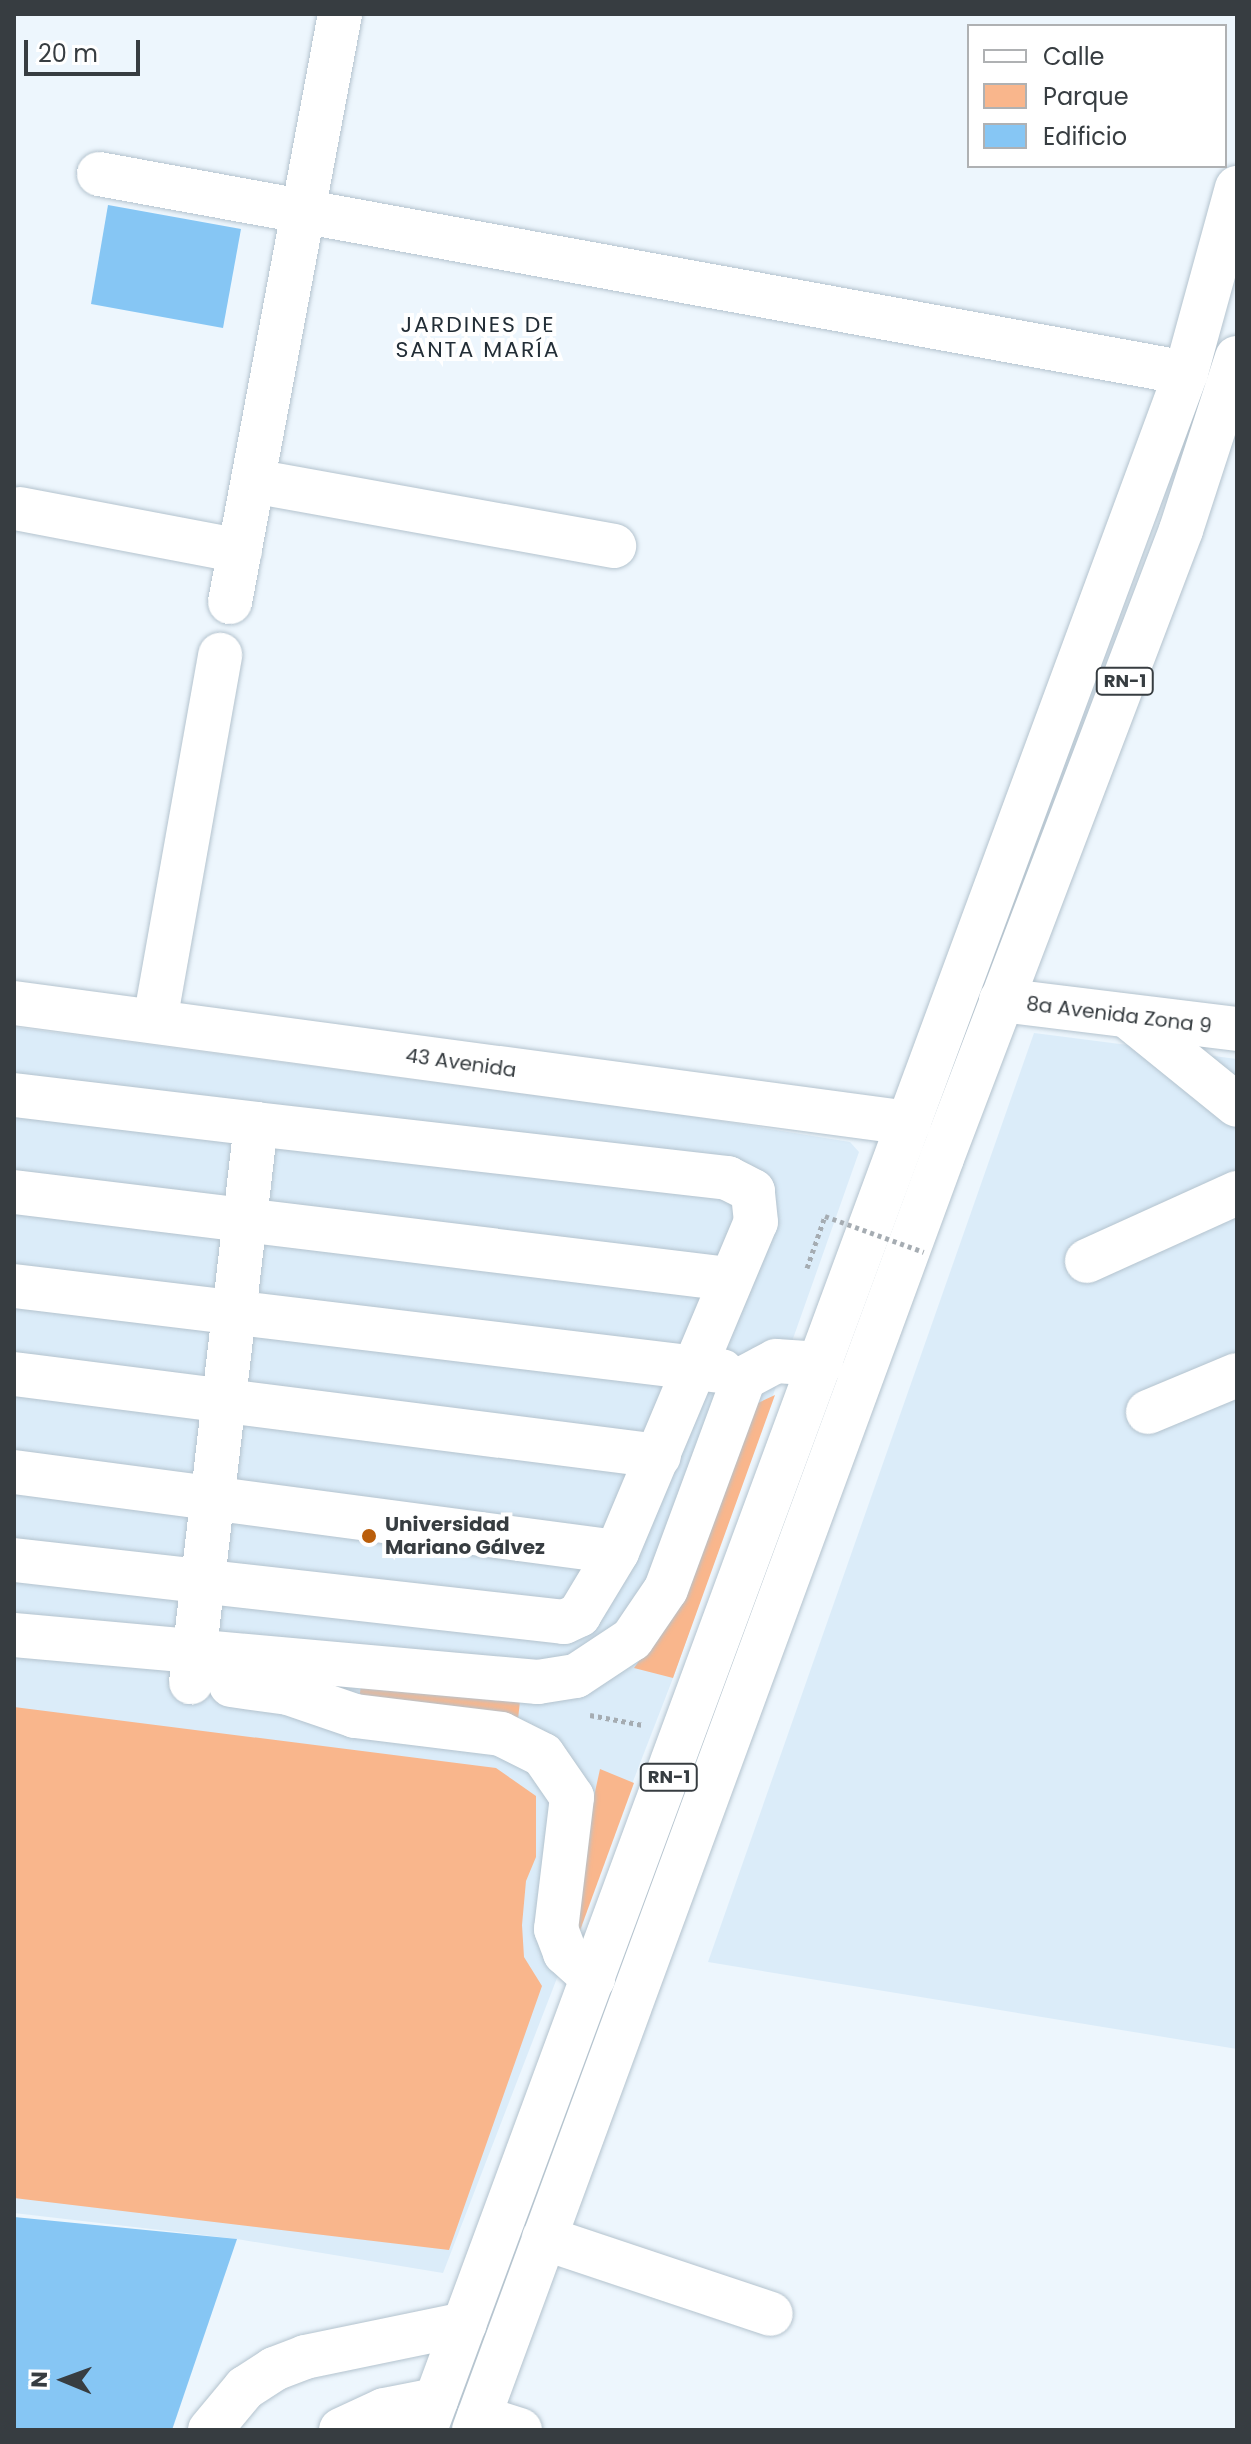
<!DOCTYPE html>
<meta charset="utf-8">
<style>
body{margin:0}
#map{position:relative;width:1251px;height:2444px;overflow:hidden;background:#edf6fd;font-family:Poppins,sans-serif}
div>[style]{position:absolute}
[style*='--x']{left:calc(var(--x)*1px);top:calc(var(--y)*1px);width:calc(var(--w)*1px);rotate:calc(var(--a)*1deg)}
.built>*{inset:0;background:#dbecf9}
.green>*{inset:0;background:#f9b68c}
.building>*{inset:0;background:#86c6f4}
.path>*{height:5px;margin-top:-2.5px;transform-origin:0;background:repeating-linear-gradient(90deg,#a5acb2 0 4px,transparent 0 8px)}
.roads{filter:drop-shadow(0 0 2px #b4c3ce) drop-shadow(0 0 2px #b4c3ce)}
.minor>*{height:44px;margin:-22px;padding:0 22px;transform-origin:22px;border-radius:22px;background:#fff}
.highway>*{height:44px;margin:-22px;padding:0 22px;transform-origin:22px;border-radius:22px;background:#fff}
.path-bridge>*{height:5px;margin-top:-2.5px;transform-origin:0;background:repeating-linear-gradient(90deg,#a5acb2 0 4px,transparent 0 8px)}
.dots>*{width:22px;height:22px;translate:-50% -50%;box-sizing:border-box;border:4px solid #fff;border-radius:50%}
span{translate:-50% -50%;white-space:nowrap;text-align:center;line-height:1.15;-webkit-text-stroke:8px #fff;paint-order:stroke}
.shield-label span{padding:2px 6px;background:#fff;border:2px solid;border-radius:6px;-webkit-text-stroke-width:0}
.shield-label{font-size:18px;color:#373d41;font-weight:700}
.street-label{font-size:20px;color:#373d41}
.poi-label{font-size:20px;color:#373d41;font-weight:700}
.left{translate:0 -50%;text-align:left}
.neighbourhood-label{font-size:22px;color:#232e37;letter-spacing:2px}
.frame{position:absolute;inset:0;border:16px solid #373d41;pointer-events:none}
.legend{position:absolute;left:967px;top:24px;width:260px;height:144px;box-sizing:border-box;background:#fff;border:2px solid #afb1b3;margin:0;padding:10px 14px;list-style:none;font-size:24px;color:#373d41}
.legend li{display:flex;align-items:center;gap:16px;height:40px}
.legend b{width:40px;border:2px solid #afb1b3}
.north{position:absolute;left:24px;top:2340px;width:80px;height:80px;-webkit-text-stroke:6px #fff;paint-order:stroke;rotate:271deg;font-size:22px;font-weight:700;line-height:32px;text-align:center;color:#373d41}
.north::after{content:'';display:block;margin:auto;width:28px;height:36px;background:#373d41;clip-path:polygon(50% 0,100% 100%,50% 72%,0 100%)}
.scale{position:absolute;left:24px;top:40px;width:116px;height:36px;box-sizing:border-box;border:4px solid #373d41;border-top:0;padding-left:10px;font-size:24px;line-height:28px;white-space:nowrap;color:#373d41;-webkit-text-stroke:6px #fff;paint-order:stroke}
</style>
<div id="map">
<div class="built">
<div style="clip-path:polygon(14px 1027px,678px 1114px,850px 1142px,859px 1152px,673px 1678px,443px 2273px,237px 2239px,14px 2213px)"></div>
<div style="clip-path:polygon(1034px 1033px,1237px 1059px,1237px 2049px,708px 1962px)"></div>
</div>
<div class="green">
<div style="clip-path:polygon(775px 1395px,673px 1678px,634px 1668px,655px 1638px,745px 1409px)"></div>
<div style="clip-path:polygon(361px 1684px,520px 1701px,518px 1719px,359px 1702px)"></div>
<div style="clip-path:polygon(14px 1707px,496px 1768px,536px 1796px,536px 1857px,526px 1881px,522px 1925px,524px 1957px,542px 1986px,449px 2250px,14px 2198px)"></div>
<div style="clip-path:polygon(600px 1769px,634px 1783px,578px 1936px,570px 1907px)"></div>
</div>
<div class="building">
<div style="clip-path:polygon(108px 205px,241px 229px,223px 328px,91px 304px)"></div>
<div style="clip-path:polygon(14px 2217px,237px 2239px,172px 2430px,14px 2430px)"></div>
</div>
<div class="path">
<div style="--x:807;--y:1268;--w:55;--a:-70.9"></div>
<div style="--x:590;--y:1715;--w:54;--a:10.7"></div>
</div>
<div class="roads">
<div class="minor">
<div style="--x:99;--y:174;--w:1105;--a:10.37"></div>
<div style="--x:253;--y:481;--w:367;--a:10.2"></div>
<div style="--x:20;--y:509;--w:224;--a:10.8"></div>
<div style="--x:230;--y:602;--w:598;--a:-79.4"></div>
<div style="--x:1001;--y:1000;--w:238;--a:7"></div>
<div style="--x:14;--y:1003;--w:903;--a:7.64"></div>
<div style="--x:1127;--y:1016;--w:141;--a:39"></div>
<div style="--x:155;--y:1021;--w:372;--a:-79.9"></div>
<div style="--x:14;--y:1095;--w:244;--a:6.8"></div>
<div style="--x:256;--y:1124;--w:562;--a:96.64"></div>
<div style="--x:14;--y:1192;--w:720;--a:6.94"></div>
<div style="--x:1087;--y:1261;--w:165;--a:-24.4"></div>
<div style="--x:14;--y:1286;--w:713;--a:6.85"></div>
<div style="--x:14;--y:1374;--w:650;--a:7.25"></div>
<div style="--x:1148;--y:1412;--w:96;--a:-22.6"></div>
<div style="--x:14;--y:1472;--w:608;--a:7.56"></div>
<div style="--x:14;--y:1560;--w:553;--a:6.43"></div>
<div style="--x:564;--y:1622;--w:17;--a:-25"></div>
<div style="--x:579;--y:1615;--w:74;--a:-58.9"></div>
<div style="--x:617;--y:1552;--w:358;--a:-67.2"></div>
<div style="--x:756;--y:1222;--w:31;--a:-96"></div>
<div style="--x:753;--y:1191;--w:28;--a:-153"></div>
<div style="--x:728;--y:1178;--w:475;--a:-173.5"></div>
<div style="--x:14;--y:1635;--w:526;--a:5.13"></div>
<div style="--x:538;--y:1682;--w:38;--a:-9"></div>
<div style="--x:576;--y:1676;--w:67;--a:-33.5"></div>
<div style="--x:632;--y:1639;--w:60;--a:-55.8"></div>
<div style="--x:666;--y:1589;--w:225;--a:-69.7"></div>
<div style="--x:744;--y:1378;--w:36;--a:-28"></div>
<div style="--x:776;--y:1361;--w:45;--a:3.8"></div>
<div style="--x:231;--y:1685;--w:58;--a:8"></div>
<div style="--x:288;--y:1693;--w:71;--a:18.9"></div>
<div style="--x:355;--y:1716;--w:147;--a:7"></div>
<div style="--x:501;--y:1734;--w:47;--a:26.6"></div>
<div style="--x:543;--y:1755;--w:51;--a:55.4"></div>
<div style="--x:572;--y:1797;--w:133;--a:96.9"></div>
<div style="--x:556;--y:1929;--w:26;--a:69"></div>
<div style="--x:565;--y:1953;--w:38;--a:42"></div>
<div style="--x:544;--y:2238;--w:239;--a:18.5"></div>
<div style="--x:479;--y:2417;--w:43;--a:17.6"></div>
<div style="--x:210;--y:2430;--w:55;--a:-50.2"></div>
<div style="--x:245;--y:2388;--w:35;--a:-33"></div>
<div style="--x:274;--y:2369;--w:33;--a:-21"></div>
<div style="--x:305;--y:2357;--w:163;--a:-11.7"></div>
<div style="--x:341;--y:2430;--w:47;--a:-24.9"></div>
<div style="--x:384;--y:2410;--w:53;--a:-10.9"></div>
</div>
<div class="highway">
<div style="--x:425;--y:2430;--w:2193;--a:-69.7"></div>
<div style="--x:1186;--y:373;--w:192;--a:-74.6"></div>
<div style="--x:474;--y:2430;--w:1355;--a:-69.8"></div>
<div style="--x:942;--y:1158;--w:672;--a:-69.16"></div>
<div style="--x:1181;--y:530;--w:181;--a:-72"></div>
</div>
</div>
<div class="path-bridge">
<div style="--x:825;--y:1216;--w:105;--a:20"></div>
</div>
<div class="dots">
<div style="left:369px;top:1536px;background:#ba5e0b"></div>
</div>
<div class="shield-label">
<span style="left:1125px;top:681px">RN-1</span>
<span style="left:669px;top:1777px">RN-1</span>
</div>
<div class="street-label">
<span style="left:1119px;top:1015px;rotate:7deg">8a Avenida Zona 9</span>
<span style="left:461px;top:1063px;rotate:8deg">43 Avenida</span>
</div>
<div class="poi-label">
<span class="left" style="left:385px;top:1536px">Universidad<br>Mariano Gálvez</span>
</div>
<div class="neighbourhood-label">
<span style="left:478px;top:337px">JARDINES DE<br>SANTA MARÍA</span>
</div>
<div class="frame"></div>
<ul class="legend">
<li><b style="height:10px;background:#fff"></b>Calle</li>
<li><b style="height:22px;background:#f9b68c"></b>Parque</li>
<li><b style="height:22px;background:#86c6f4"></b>Edificio</li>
</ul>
<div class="north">N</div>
<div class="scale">20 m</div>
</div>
